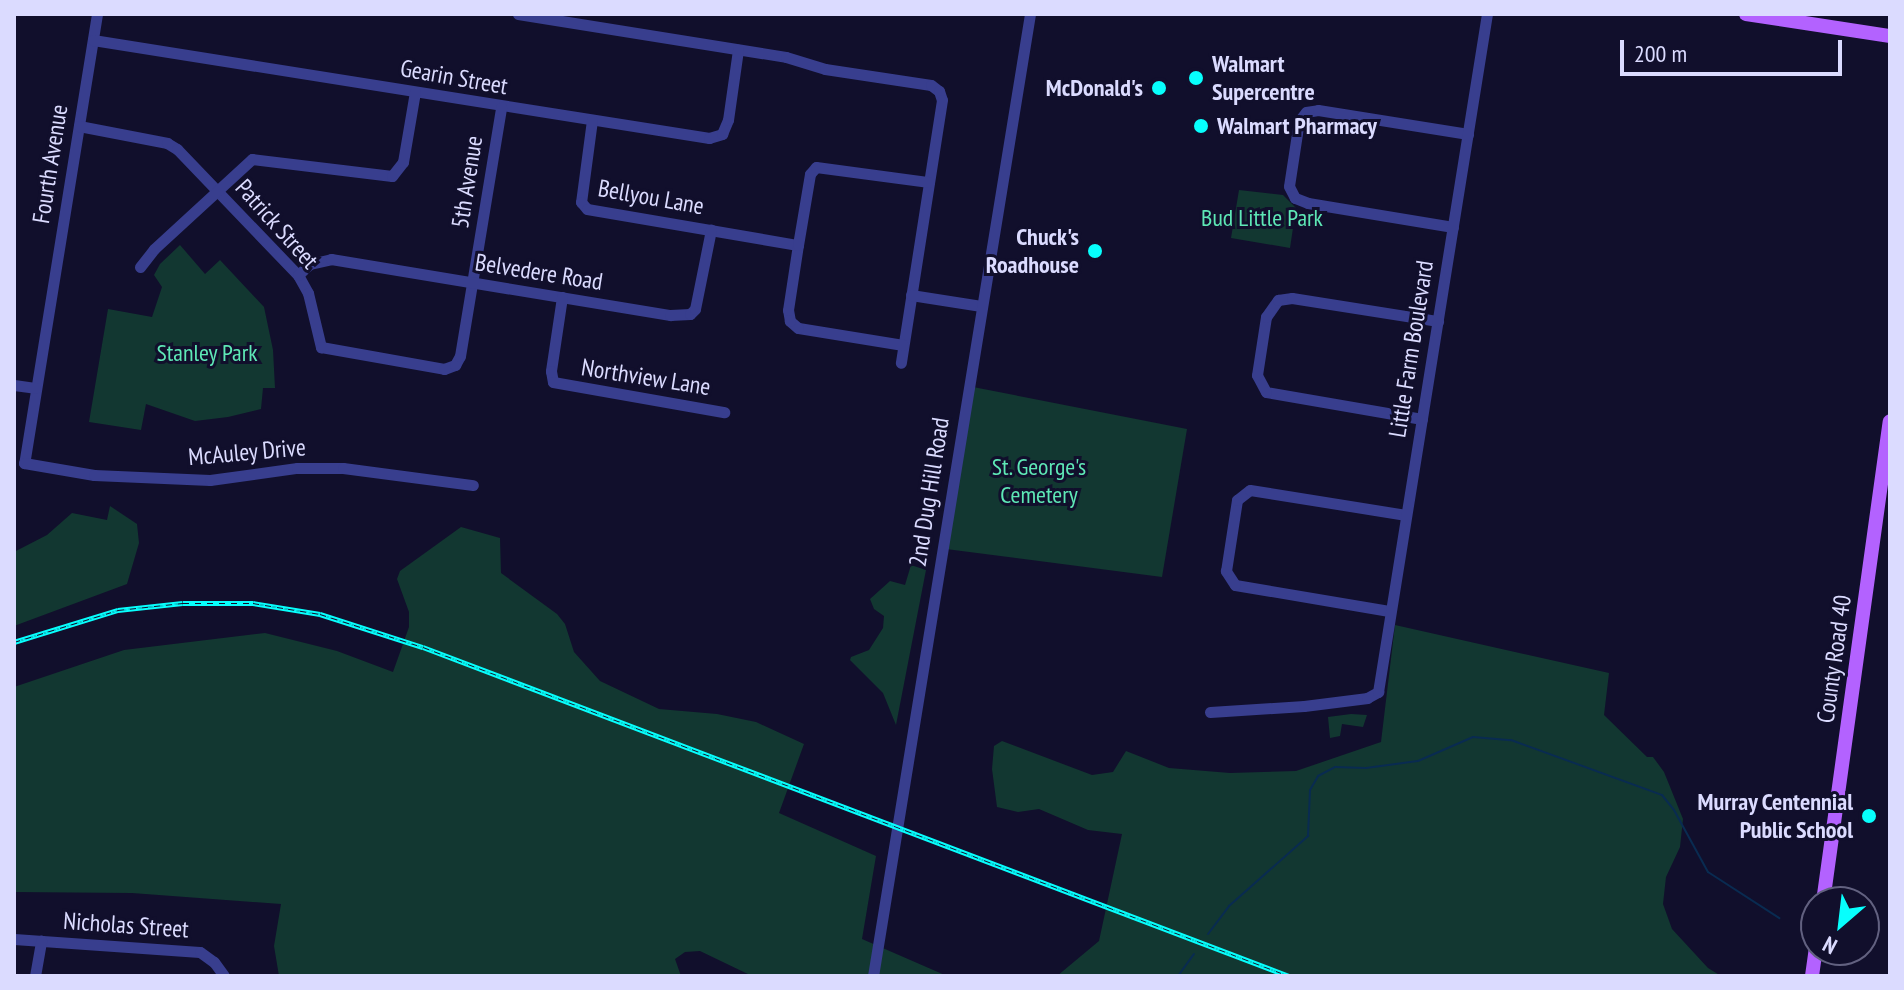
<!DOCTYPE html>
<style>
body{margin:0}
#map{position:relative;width:1904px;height:990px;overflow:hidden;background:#110f2c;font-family:"PT Sans Narrow",sans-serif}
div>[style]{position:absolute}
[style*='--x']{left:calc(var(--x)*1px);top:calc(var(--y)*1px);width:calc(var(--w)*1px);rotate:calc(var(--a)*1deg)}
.green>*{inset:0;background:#123731}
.stream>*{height:2px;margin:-1px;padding:0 1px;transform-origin:1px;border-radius:1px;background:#092b51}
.minor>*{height:11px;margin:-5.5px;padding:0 5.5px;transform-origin:5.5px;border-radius:5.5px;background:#383e8e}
.major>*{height:14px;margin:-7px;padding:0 7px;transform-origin:7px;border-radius:7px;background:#b362ff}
.rail>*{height:5px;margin-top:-2.5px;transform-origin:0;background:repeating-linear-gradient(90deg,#110f2c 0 6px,#07fffd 0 12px);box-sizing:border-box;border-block:2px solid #07fffd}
.dots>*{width:22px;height:22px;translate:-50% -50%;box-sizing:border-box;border:4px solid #110f2c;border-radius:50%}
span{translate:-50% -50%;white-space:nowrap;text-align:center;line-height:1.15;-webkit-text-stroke:6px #110f2c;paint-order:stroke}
.poi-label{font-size:24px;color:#dbdbff;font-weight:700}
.left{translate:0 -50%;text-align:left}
.right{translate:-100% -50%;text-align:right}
.street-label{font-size:24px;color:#dbdbff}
.park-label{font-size:24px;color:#5ee8b6}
.frame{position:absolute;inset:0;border:16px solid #dbdbff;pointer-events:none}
.north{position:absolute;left:1800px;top:886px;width:80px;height:80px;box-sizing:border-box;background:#110f2c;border:2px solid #626180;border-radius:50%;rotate:208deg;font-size:22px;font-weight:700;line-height:32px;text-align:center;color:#dbdbff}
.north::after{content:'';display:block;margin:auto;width:28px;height:36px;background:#07fffd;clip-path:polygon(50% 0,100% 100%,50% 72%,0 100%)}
.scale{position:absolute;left:1620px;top:40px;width:222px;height:36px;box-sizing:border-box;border:4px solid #dbdbff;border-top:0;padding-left:10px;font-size:24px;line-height:28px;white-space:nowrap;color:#dbdbff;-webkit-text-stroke:6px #110f2c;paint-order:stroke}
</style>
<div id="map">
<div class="green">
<div style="clip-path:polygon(1239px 190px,1283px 195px,1296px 208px,1290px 248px,1231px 238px)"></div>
<div style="clip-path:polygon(180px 245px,205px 274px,220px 260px,264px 307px,273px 350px,275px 388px,263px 388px,261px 409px,228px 417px,195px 421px,146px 404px,141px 430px,89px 422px,108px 309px,152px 317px,162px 287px,154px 275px,160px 264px)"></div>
<div style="clip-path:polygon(973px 387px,1187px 429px,1162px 577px,946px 549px)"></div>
<div style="clip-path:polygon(110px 506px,137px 524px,139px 543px,127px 584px,14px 626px,14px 552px,47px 535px,72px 513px,107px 520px)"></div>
<div style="clip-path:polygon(461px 527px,500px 538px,501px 573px,557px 614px,565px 624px,574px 652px,600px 681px,659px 709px,717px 714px,756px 722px,804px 744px,779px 813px,876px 856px,862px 939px,947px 976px,752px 976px,700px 951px,685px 952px,675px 959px,681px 976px,279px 976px,274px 946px,281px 904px,132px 893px,14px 892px,14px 687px,124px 650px,265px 633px,337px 651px,393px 672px,409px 627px,409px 612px,397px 579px,400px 571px)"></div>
<div style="clip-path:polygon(911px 565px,926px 570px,896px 725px,883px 693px,850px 660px,851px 657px,869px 650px,883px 628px,884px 616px,874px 609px,870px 599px,890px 581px,905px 585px)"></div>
<div style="clip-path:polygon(1395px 625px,1609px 673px,1604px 715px,1647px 757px,1653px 757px,1664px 772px,1683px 819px,1680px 847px,1666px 877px,1663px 904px,1672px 929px,1708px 968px,1721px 976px,1057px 976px,1099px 941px,1122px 834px,1088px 830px,1039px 809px,1018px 812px,997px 807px,992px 769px,994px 746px,1002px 741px,1092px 775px,1113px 772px,1126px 751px,1169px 768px,1230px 773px,1296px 771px,1381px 742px)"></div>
<div style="clip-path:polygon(1351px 714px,1367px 715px,1363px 727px,1342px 724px,1340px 736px,1330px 738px,1328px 717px)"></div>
</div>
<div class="stream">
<div style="--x:1208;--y:934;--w:35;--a:-53"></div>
<div style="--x:1229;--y:906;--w:106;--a:-41.5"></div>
<div style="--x:1308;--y:836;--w:46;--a:-87.5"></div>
<div style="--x:1310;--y:790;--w:16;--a:-60"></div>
<div style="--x:1318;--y:776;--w:19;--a:-28"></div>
<div style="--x:1335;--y:767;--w:31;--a:2"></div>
<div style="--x:1366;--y:768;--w:52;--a:-7.7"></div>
<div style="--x:1418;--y:761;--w:60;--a:-23.6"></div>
<div style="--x:1473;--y:737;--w:38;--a:5"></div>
<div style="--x:1511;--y:740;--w:161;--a:20"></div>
<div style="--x:1662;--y:795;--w:19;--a:51"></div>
<div style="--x:1674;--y:810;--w:71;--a:61.3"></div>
<div style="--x:1708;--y:872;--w:85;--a:32.9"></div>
<div style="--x:1178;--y:976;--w:27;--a:-54"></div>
</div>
<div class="minor">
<div style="--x:97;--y:14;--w:455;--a:99.2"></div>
<div style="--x:24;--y:463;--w:71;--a:9.7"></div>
<div style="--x:94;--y:475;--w:116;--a:2.5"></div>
<div style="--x:210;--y:480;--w:88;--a:-7.9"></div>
<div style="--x:297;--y:468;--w:46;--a:0"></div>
<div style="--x:343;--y:468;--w:131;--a:7.5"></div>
<div style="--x:518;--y:14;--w:271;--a:9.1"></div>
<div style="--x:786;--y:57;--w:41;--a:17.1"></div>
<div style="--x:825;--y:69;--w:107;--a:8.6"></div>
<div style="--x:931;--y:85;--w:10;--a:37"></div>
<div style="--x:939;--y:91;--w:9;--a:72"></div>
<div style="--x:942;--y:100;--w:266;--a:98.9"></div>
<div style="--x:93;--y:40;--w:624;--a:9.04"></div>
<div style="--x:709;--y:138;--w:14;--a:-17"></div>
<div style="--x:722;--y:134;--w:15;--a:-67"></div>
<div style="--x:728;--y:120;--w:71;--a:-81.9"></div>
<div style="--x:592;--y:120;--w:83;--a:97.6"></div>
<div style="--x:581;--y:202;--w:9;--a:49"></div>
<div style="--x:587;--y:209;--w:214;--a:9.7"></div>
<div style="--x:79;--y:126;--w:90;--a:10.9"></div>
<div style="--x:167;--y:143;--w:12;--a:31"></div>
<div style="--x:177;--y:149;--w:175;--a:46.2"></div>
<div style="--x:298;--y:275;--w:21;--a:61"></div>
<div style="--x:308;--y:293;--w:56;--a:76.5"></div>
<div style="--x:321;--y:347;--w:125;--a:10.1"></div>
<div style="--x:444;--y:369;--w:12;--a:-20"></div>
<div style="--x:455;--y:365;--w:10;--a:-61"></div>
<div style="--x:460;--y:356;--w:252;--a:-80.6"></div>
<div style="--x:1453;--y:227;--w:147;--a:-170.6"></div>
<div style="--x:1308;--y:203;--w:14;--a:-159"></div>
<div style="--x:1295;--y:198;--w:13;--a:-117"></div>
<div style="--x:1289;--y:186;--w:66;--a:-81.3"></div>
<div style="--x:1299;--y:121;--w:11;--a:-52"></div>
<div style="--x:1306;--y:112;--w:12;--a:-9"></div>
<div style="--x:1318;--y:110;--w:152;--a:9.1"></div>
<div style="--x:140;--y:267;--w:23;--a:-52"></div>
<div style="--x:154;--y:249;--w:133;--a:-42.6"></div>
<div style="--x:252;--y:159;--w:141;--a:6.9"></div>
<div style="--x:392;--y:176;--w:18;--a:-52"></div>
<div style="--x:403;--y:162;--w:71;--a:-80.3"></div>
<div style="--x:298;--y:275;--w:16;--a:-43"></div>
<div style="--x:310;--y:264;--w:22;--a:-13"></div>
<div style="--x:331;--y:259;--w:344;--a:9.4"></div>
<div style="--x:670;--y:315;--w:20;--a:-3"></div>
<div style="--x:690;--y:314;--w:7;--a:-45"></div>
<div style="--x:695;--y:309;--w:81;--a:-78.6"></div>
<div style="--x:911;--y:295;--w:71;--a:8.9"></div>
<div style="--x:562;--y:297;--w:75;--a:98.5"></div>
<div style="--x:551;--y:371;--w:11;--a:80"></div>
<div style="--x:553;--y:382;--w:174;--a:10"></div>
<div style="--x:903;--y:345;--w:106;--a:-170.8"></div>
<div style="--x:798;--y:328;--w:11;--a:-139"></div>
<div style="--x:790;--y:321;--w:11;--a:-100"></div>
<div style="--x:788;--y:310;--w:66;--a:-81.3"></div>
<div style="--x:798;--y:245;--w:72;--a:-80.4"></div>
<div style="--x:810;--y:174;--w:9;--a:-49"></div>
<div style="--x:816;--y:167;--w:114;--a:7.6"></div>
<div style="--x:14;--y:385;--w:21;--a:8"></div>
<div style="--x:1422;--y:419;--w:158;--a:-170.2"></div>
<div style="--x:1266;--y:392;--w:19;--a:-118"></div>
<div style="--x:1257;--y:375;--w:59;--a:-81.2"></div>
<div style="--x:1266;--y:317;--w:21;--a:-55"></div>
<div style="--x:1278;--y:300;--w:14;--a:-8"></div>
<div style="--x:1292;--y:298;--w:148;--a:9"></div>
<div style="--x:1389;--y:611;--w:156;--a:-170.4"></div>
<div style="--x:1235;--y:585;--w:17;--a:-123"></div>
<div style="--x:1226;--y:571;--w:72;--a:-81.2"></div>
<div style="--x:1237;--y:500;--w:16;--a:-38"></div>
<div style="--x:1250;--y:490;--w:158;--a:9.1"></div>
<div style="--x:1210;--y:712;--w:94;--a:-3.7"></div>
<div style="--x:1304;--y:706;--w:64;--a:-7.2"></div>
<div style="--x:1367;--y:698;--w:13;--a:-29"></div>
<div style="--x:1378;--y:692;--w:687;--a:-80.87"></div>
<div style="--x:14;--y:939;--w:186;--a:4"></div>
<div style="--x:200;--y:952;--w:17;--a:36"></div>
<div style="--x:214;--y:962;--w:17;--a:54"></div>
<div style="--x:35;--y:976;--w:36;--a:-80"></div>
<div style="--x:873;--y:976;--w:975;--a:-80.73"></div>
</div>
<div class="major">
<div style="--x:1746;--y:14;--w:146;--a:8.7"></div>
<div style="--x:1823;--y:902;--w:485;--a:-82.1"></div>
<div style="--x:1812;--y:976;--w:28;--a:-82"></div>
</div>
<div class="rail">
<div style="--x:14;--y:642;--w:109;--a:-17.1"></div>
<div style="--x:118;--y:610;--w:65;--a:-6.1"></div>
<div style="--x:183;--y:603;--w:70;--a:0"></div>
<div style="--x:253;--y:603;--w:68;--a:9.3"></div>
<div style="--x:320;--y:614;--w:108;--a:17.8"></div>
<div style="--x:423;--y:647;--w:926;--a:20.8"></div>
</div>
<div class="dots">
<div style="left:1196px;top:78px;background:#07fffd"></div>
<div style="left:1159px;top:88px;background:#07fffd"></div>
<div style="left:1201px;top:126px;background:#07fffd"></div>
<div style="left:1095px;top:251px;background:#07fffd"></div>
<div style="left:1869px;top:816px;background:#07fffd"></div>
</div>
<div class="poi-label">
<span class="left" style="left:1212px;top:78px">Walmart<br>Supercentre</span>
<span class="right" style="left:1143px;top:88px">McDonald's</span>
<span class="left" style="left:1217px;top:126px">Walmart Pharmacy</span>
<span class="right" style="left:1079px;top:251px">Chuck's<br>Roadhouse</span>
<span class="right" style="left:1853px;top:816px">Murray Centennial<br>Public School</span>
</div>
<div class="street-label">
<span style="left:454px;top:77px;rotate:10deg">Gearin Street</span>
<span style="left:50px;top:164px;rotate:-81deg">Fourth Avenue</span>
<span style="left:467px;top:182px;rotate:-81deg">5th Avenue</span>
<span style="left:651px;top:197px;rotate:10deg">Bellyou Lane</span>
<span style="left:277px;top:224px;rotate:48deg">Patrick Street</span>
<span style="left:539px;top:272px;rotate:9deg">Belvedere Road</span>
<span style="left:1411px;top:349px;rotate:-81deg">Little Farm Boulevard</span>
<span style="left:646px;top:377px;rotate:9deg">Northview Lane</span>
<span style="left:247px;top:452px;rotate:-5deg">McAuley Drive</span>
<span style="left:929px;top:492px;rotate:-81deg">2nd Dug Hill Road</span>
<span style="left:1834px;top:659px;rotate:-82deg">County Road 40</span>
<span style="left:126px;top:925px;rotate:4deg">Nicholas Street</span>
</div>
<div class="park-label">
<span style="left:1262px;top:218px">Bud Little Park</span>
<span style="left:207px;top:353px">Stanley Park</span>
<span style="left:1039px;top:481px">St. George's<br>Cemetery</span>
</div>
<div class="frame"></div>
<div class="north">N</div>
<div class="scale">200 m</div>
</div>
